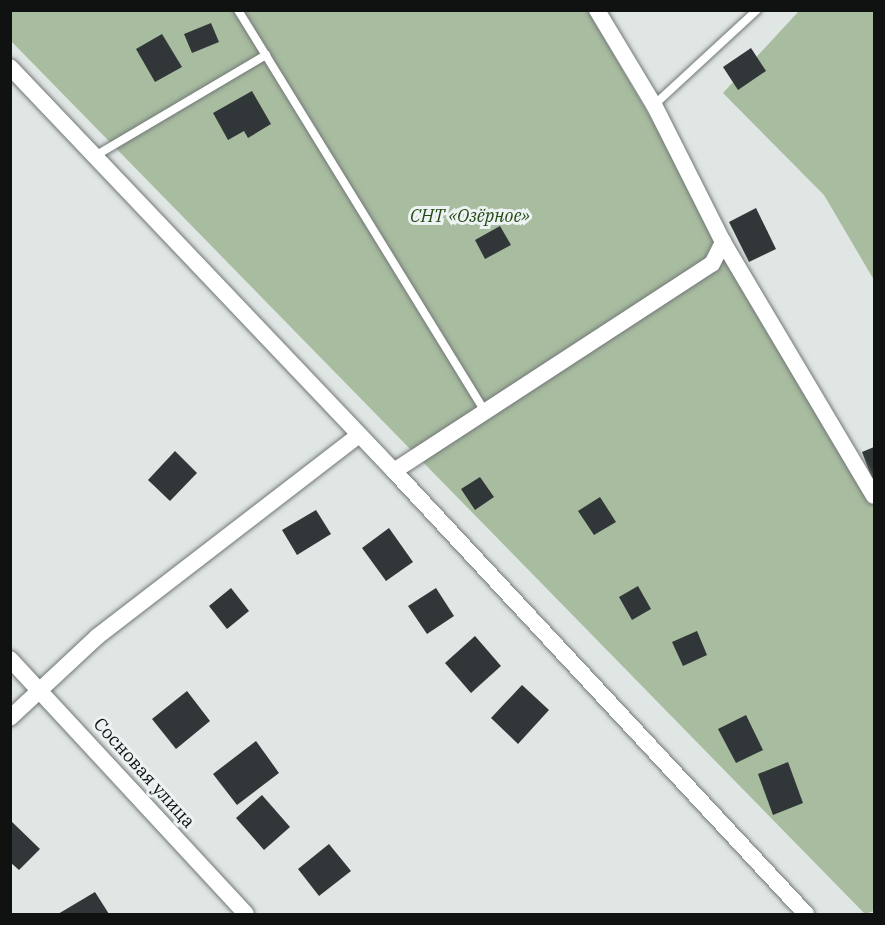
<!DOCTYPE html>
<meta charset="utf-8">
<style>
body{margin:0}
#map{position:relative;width:885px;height:925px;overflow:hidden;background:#dfe6e4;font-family:"IBM Plex Serif",serif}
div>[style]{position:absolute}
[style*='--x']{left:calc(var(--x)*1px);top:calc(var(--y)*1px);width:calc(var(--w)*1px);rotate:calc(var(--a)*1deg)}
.green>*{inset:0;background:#a8bca0}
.building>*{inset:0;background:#313738}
.roads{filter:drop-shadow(0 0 2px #717776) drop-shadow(0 0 2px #717776)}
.service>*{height:8px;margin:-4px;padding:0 4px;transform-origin:4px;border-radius:4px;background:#fff}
.minor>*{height:16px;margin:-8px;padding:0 8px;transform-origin:8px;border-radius:8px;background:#fff}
span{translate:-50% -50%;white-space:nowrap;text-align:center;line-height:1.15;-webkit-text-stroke:6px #ecf3f2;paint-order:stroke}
.park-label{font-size:18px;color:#254a15;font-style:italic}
.street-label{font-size:18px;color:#101212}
.frame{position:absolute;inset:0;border:12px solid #101212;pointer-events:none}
</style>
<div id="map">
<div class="green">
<div style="clip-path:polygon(11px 11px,588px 11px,874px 498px,874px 911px,865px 914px,11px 41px)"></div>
<div style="clip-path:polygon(799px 11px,874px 11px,874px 280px,824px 195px,723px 93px)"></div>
</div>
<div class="building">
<div style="clip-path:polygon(211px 23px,219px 42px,192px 53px,184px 34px)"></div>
<div style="clip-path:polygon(162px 34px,182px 67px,155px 82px,136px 49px)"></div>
<div style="clip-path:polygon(751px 48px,766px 71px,738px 90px,723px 67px)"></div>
<div style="clip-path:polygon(252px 91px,271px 124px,248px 138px,244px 131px,228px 140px,213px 113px)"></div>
<div style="clip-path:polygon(756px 208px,776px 249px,749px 262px,729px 222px)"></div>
<div style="clip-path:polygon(500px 226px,511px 245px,485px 259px,475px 240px)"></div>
<div style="clip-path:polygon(874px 447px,874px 484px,862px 452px)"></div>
<div style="clip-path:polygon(175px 451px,197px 473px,170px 501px,148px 480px)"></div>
<div style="clip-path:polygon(480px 477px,494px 497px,475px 510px,461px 489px)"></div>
<div style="clip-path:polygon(600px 497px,616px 522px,594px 535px,578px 511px)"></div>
<div style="clip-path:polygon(316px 510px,331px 534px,297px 555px,282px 530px)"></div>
<div style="clip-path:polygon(389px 528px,413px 562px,386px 581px,362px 548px)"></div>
<div style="clip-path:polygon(638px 586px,651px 609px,632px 620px,619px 597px)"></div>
<div style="clip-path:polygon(231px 588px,249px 611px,227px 629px,209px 606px)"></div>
<div style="clip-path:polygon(436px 588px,454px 616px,427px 634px,408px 606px)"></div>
<div style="clip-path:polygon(697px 631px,707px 655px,683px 666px,672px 642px)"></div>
<div style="clip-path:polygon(475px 636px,501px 666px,471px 693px,445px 663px)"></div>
<div style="clip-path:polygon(522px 685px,549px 710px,518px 744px,491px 718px)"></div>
<div style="clip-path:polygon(187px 691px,210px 721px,176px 749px,152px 719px)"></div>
<div style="clip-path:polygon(746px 715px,763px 750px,736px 763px,718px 729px)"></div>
<div style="clip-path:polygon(256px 741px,279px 773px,237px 805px,213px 774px)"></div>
<div style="clip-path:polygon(788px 762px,803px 803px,773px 815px,758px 774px)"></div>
<div style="clip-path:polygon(262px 795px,290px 827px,264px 850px,236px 818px)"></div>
<div style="clip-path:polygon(10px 820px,40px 849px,19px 870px,10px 862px)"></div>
<div style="clip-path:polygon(329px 844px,351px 871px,319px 896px,298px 869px)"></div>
<div style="clip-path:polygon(95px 892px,109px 914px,58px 914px)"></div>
</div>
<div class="roads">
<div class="service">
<div style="--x:238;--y:10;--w:472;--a:58.4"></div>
<div style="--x:654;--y:105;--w:140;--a:-42.7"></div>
<div style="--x:95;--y:156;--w:199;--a:-30.6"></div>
</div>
<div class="minor">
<div style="--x:10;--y:67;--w:557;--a:46.45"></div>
<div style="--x:394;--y:471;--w:605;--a:47.08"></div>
<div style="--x:723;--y:242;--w:295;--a:59.3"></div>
<div style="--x:394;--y:471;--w:379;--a:-33.1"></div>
<div style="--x:712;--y:264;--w:25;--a:-63"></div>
<div style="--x:723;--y:242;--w:153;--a:-116.7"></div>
<div style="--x:654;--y:105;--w:111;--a:-121"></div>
<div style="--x:10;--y:659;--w:347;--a:47.2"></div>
<div style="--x:10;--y:718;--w:120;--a:-43"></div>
<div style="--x:98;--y:636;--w:328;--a:-37.6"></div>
</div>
</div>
<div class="park-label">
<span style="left:470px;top:216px">СНТ «Озёрное»</span>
</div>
<div class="street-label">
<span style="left:144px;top:773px;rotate:48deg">Сосновая улица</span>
</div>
<div class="frame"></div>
</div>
